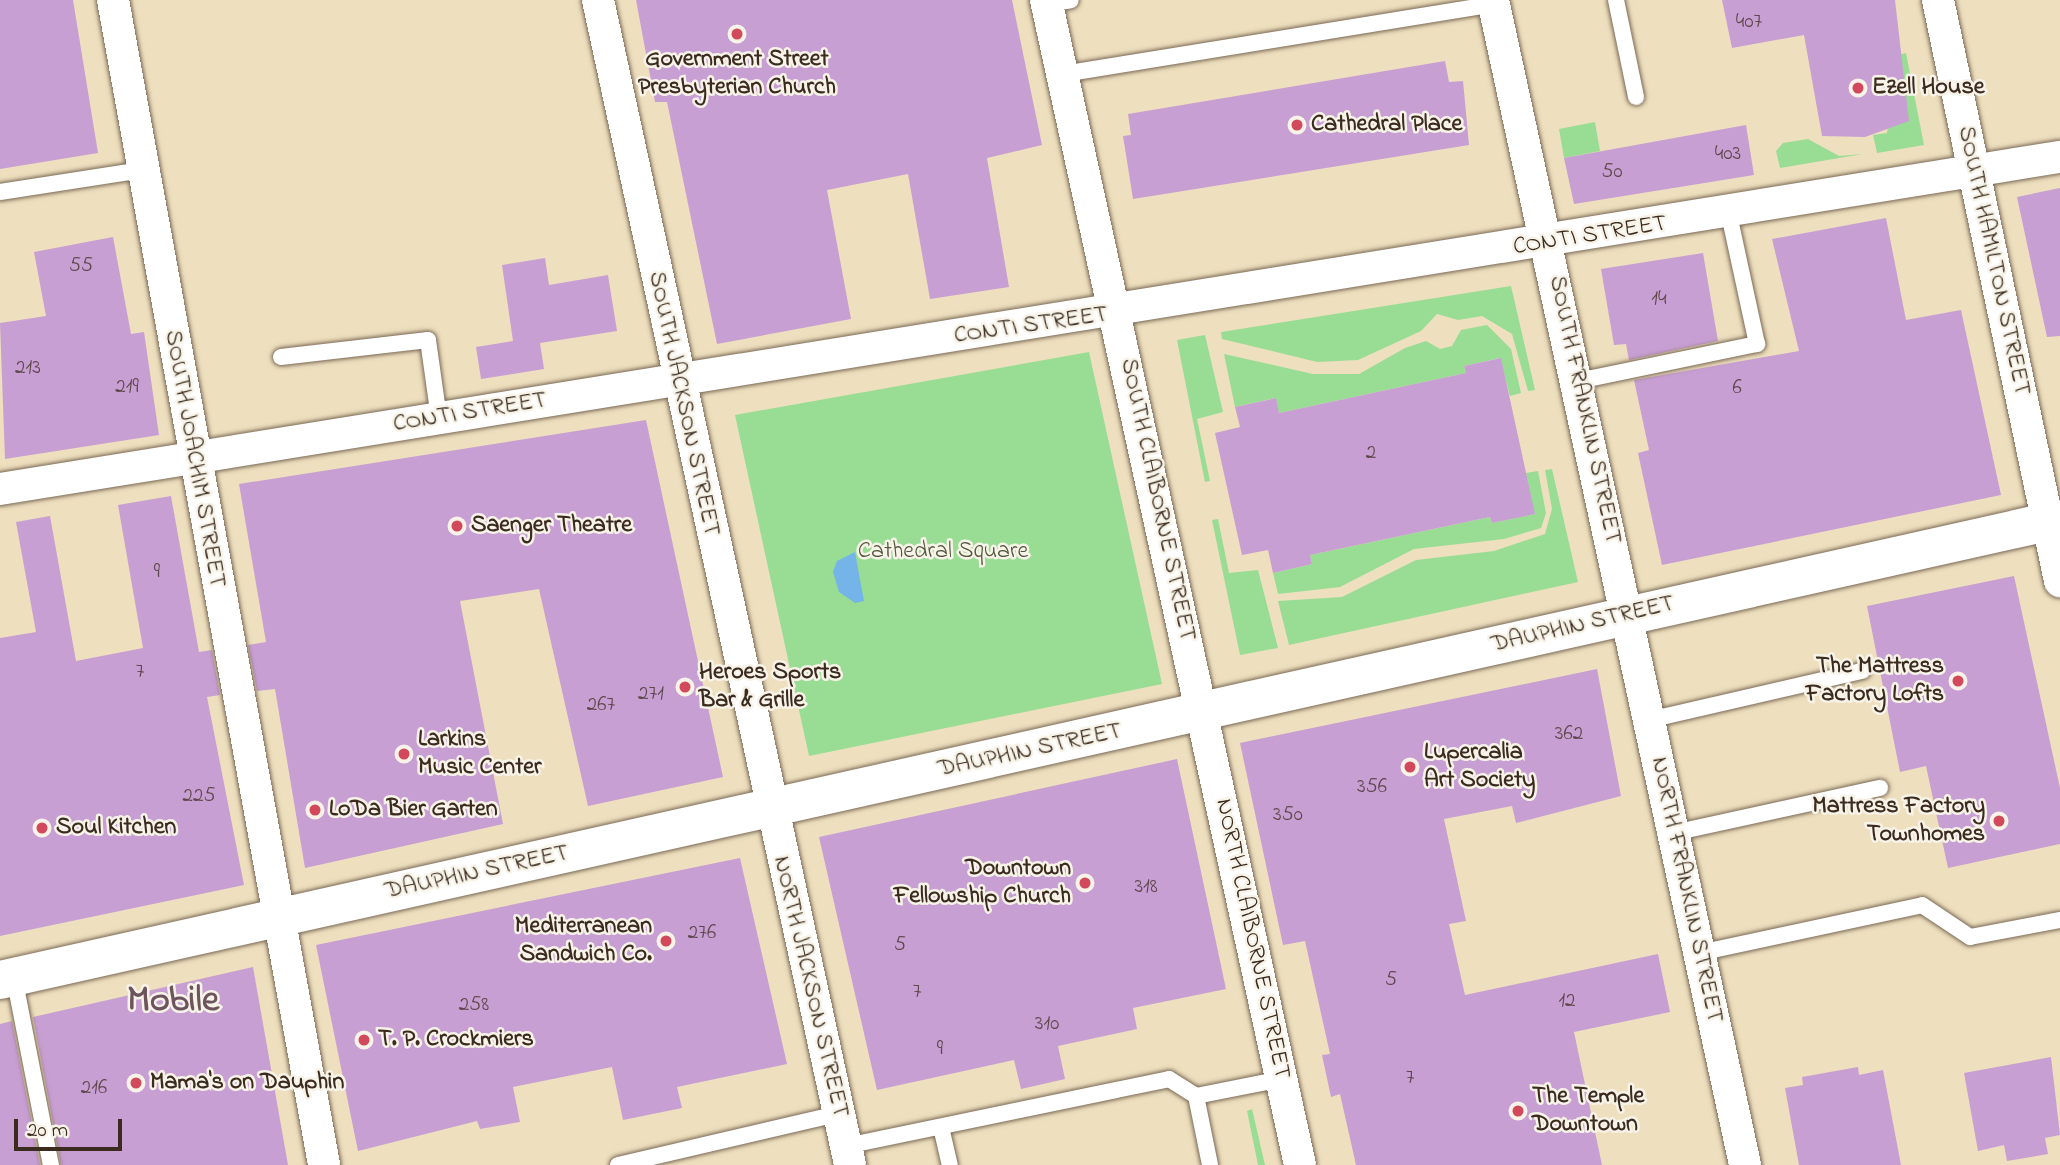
<!DOCTYPE html>
<style>
body{margin:0}
#map{position:relative;width:2060px;height:1165px;overflow:hidden;background:#eedfbe;font-family:"Indie Flower",sans-serif}
div>[style]{position:absolute}
[style*='--x']{left:calc(var(--x)*1px);top:calc(var(--y)*1px);width:calc(var(--w)*1px);rotate:calc(var(--a)*1deg)}
.green>*{inset:0;background:#99dd95}
.water>*{inset:0;background:#74b4e8}
.building>*{inset:0;background:#c89fd3}
.roads{filter:drop-shadow(0 0 2px #7a6956) drop-shadow(0 0 2px #7a6956)}
.lane>*{height:16px;margin:-8px;padding:0 8px;transform-origin:8px;border-radius:8px;background:#fff}
.street>*{height:32px;margin:-16px;padding:0 16px;transform-origin:16px;border-radius:16px;background:#fff}
.secondary>*{height:38px;margin:-19px;padding:0 19px;transform-origin:19px;border-radius:19px;background:#fff}
.dots>*{width:19px;height:19px;translate:-50% -50%;box-sizing:border-box;border:4px solid #f7f3e8;border-radius:50%}
span{translate:-50% -50%;white-space:nowrap;text-align:center;line-height:1.15;-webkit-text-stroke:5px #f7f3e8;paint-order:stroke}
.number-label{font-size:21px;color:#5e474b}
.number-label span{-webkit-text-stroke-width:0}
.poi-label{font-size:24px;color:#3b2a1e;font-weight:700}
.left{translate:0 -50%;text-align:left}
.right{translate:-100% -50%;text-align:right}
.street-label{font-size:24px;color:#3b2a1e}
.park-label{font-size:24px;color:#52573c}
.town-label{font-size:38px;color:#6c535d;font-weight:700}
.scale{position:absolute;left:14px;top:1119px;width:108px;height:32px;box-sizing:border-box;border:4px solid #3b2a1e;border-top:0;padding-left:9px;font-size:21px;line-height:24px;white-space:nowrap;color:#3b2a1e;-webkit-text-stroke:5px #f7f3e8;paint-order:stroke}
</style>
<div id="map">
<div class="green">
<div style="clip-path:polygon(1906px 53px,1924px 145px,1877px 153px,1873px 135px,1887px 133px,1897px 55px)"></div>
<div style="clip-path:polygon(1595px 122px,1600px 151px,1564px 158px,1559px 129px)"></div>
<div style="clip-path:polygon(1808px 139px,1839px 156px,1863px 154px,1780px 168px,1776px 151px,1783px 143px)"></div>
<div style="clip-path:polygon(1511px 286px,1535px 390px,1528px 391px,1512px 334px,1482px 316px,1458px 320px,1437px 314px,1421px 331px,1358px 360px,1317px 362px,1222px 339px,1221px 332px)"></div>
<div style="clip-path:polygon(1487px 325px,1511px 349px,1521px 393px,1510px 396px,1500px 358px,1464px 366px,1466px 373px,1279px 413px,1275px 398px,1235px 407px,1224px 354px,1313px 374px,1359px 374px,1405px 348px,1426px 341px,1440px 349px,1452px 346px,1461px 330px)"></div>
<div style="clip-path:polygon(1205px 335px,1223px 412px,1197px 419px,1210px 481px,1205px 482px,1177px 340px)"></div>
<div style="clip-path:polygon(1089px 352px,1162px 684px,809px 756px,735px 415px)"></div>
<div style="clip-path:polygon(1552px 469px,1578px 582px,1289px 645px,1278px 601px,1342px 597px,1416px 560px,1494px 551px,1545px 534px,1552px 509px,1545px 470px)"></div>
<div style="clip-path:polygon(1538px 471px,1546px 513px,1541px 528px,1504px 539px,1414px 549px,1340px 587px,1278px 594px,1273px 573px,1312px 564px,1310px 555px,1490px 517px,1492px 523px,1534px 514px,1526px 473px)"></div>
<div style="clip-path:polygon(1218px 519px,1229px 573px,1258px 570px,1278px 648px,1240px 655px,1212px 520px)"></div>
<div style="clip-path:polygon(1252px 1109px,1265px 1165px,1258px 1165px,1247px 1111px)"></div>
</div>
<div class="water">
<div style="clip-path:polygon(855px 552px,864px 601px,855px 603px,839px 592px,833px 572px,837px 561px)"></div>
</div>
<div class="building">
<div style="clip-path:polygon(0 0,73px 0,98px 153px,0 169px)"></div>
<div style="clip-path:polygon(636px 0,1012px 0,1042px 145px,987px 158px,1009px 287px,930px 299px,908px 174px,827px 190px,851px 319px,717px 344px,667px 102px,655px 102px)"></div>
<div style="clip-path:polygon(1722px 0,1895px 0,1909px 121px,1865px 137px,1822px 136px,1804px 35px,1732px 48px)"></div>
<div style="clip-path:polygon(1445px 61px,1449px 82px,1463px 81px,1469px 145px,1133px 199px,1123px 136px,1131px 135px,1128px 114px)"></div>
<div style="clip-path:polygon(1746px 125px,1754px 175px,1574px 204px,1564px 158px)"></div>
<div style="clip-path:polygon(2060px 188px,2060px 336px,2047px 337px,2017px 197px)"></div>
<div style="clip-path:polygon(1886px 218px,1906px 320px,1961px 310px,2001px 495px,1662px 565px,1638px 453px,1649px 450px,1634px 380px,1799px 351px,1772px 239px)"></div>
<div style="clip-path:polygon(113px 237px,131px 334px,144px 332px,159px 435px,5px 459px,0 323px,46px 316px,34px 252px)"></div>
<div style="clip-path:polygon(1703px 253px,1718px 341px,1629px 360px,1626px 344px,1614px 345px,1601px 269px)"></div>
<div style="clip-path:polygon(545px 258px,549px 285px,608px 275px,617px 331px,540px 343px,544px 369px,481px 379px,476px 347px,513px 341px,502px 265px)"></div>
<div style="clip-path:polygon(1501px 358px,1535px 514px,1492px 523px,1490px 517px,1310px 555px,1312px 564px,1273px 573px,1268px 550px,1242px 555px,1215px 433px,1240px 427px,1235px 407px,1276px 398px,1279px 413px,1466px 373px,1464px 366px)"></div>
<div style="clip-path:polygon(646px 420px,723px 777px,588px 806px,539px 589px,460px 601px,503px 824px,305px 868px,275px 689px,257px 691px,248px 645px,266px 642px,239px 484px)"></div>
<div style="clip-path:polygon(171px 496px,199px 652px,212px 650px,220px 695px,207px 697px,244px 885px,0 936px,0 638px,36px 632px,16px 522px,50px 516px,76px 661px,143px 648px,118px 505px)"></div>
<div style="clip-path:polygon(2014px 576px,2060px 788px,2060px 844px,1948px 868px,1926px 766px,1900px 772px,1867px 606px)"></div>
<div style="clip-path:polygon(1597px 669px,1621px 796px,1516px 823px,1512px 806px,1444px 819px,1466px 921px,1449px 924px,1465px 995px,1658px 954px,1670px 1012px,1574px 1032px,1602px 1165px,1356px 1165px,1340px 1094px,1331px 1097px,1322px 1055px,1330px 1054px,1305px 941px,1283px 945px,1240px 743px)"></div>
<div style="clip-path:polygon(1177px 759px,1226px 989px,1133px 1008px,1137px 1029px,1058px 1046px,1065px 1079px,1021px 1089px,1014px 1060px,877px 1090px,819px 837px)"></div>
<div style="clip-path:polygon(740px 858px,787px 1064px,677px 1087px,682px 1108px,623px 1120px,612px 1067px,513px 1087px,520px 1122px,480px 1129px,477px 1121px,358px 1151px,316px 945px)"></div>
<div style="clip-path:polygon(253px 967px,288px 1165px,61px 1165px,33px 1017px)"></div>
<div style="clip-path:polygon(12px 1021px,40px 1165px,0 1165px,0 1024px)"></div>
<div style="clip-path:polygon(2051px 1057px,2060px 1135px,2045px 1138px,2048px 1154px,2007px 1161px,2004px 1145px,1978px 1151px,1964px 1073px)"></div>
<div style="clip-path:polygon(1858px 1067px,1859px 1075px,1883px 1070px,1901px 1165px,1799px 1165px,1785px 1088px,1803px 1085px,1802px 1077px)"></div>
</div>
<div class="roads">
<div class="lane">
<div style="--x:1616;--y:0;--w:99;--a:78.3"></div>
<div style="--x:1047;--y:4;--w:24;--a:-9"></div>
<div style="--x:1063;--y:74;--w:437;--a:-9.2"></div>
<div style="--x:0;--y:192;--w:144;--a:-8.8"></div>
<div style="--x:281;--y:357;--w:148;--a:-6.6"></div>
<div style="--x:428;--y:340;--w:79;--a:82"></div>
<div style="--x:1578;--y:381;--w:183;--a:-11.7"></div>
<div style="--x:1757;--y:344;--w:133;--a:-102.2"></div>
<div style="--x:1649;--y:720;--w:219;--a:-13"></div>
<div style="--x:1673;--y:833;--w:212;--a:-12.3"></div>
<div style="--x:1699;--y:953;--w:228;--a:-12.1"></div>
<div style="--x:1922;--y:905;--w:58;--a:33.7"></div>
<div style="--x:1970;--y:937;--w:92;--a:-10.7"></div>
<div style="--x:14;--y:977;--w:192;--a:78.9"></div>
<div style="--x:1196;--y:1096;--w:70;--a:78.5"></div>
<div style="--x:941;--y:1127;--w:39;--a:77"></div>
<div style="--x:846;--y:1146;--w:330;--a:-11.7"></div>
<div style="--x:1169;--y:1079;--w:32;--a:32"></div>
<div style="--x:1196;--y:1096;--w:88;--a:-11.2"></div>
<div style="--x:618;--y:1165;--w:226;--a:-13.1"></div>
</div>
<div class="street">
<div style="--x:113;--y:0;--w:1184;--a:79.73"></div>
<div style="--x:598;--y:0;--w:1192;--a:77.79"></div>
<div style="--x:1046;--y:0;--w:1192;--a:77.7"></div>
<div style="--x:1493;--y:0;--w:1192;--a:77.79"></div>
<div style="--x:1938;--y:0;--w:594;--a:78.14"></div>
<div style="--x:0;--y:489;--w:2087;--a:-9.16"></div>
</div>
<div class="secondary">
<div style="--x:0;--y:980;--w:2111;--a:-12.61"></div>
</div>
</div>
<div class="dots">
<div style="left:737px;top:34px;background:#d1495b"></div>
<div style="left:1858px;top:88px;background:#d1495b"></div>
<div style="left:1297px;top:125px;background:#d1495b"></div>
<div style="left:457px;top:526px;background:#d1495b"></div>
<div style="left:1958px;top:681px;background:#d1495b"></div>
<div style="left:685px;top:687px;background:#d1495b"></div>
<div style="left:404px;top:754px;background:#d1495b"></div>
<div style="left:1410px;top:767px;background:#d1495b"></div>
<div style="left:315px;top:810px;background:#d1495b"></div>
<div style="left:1999px;top:821px;background:#d1495b"></div>
<div style="left:42px;top:828px;background:#d1495b"></div>
<div style="left:1085px;top:883px;background:#d1495b"></div>
<div style="left:666px;top:941px;background:#d1495b"></div>
<div style="left:364px;top:1040px;background:#d1495b"></div>
<div style="left:136px;top:1083px;background:#d1495b"></div>
<div style="left:1518px;top:1111px;background:#d1495b"></div>
</div>
<div class="number-label">
<span style="left:1749px;top:22px">407</span>
<span style="left:1728px;top:154px">403</span>
<span style="left:1612px;top:172px">50</span>
<span style="left:81px;top:266px">55</span>
<span style="left:1659px;top:299px">14</span>
<span style="left:28px;top:368px">213</span>
<span style="left:127px;top:387px">219</span>
<span style="left:1737px;top:388px">6</span>
<span style="left:1371px;top:453px">2</span>
<span style="left:157px;top:572px">9</span>
<span style="left:140px;top:672px">7</span>
<span style="left:651px;top:694px">271</span>
<span style="left:601px;top:705px">267</span>
<span style="left:1569px;top:734px">362</span>
<span style="left:1372px;top:787px">356</span>
<span style="left:199px;top:796px">225</span>
<span style="left:1288px;top:815px">350</span>
<span style="left:1146px;top:887px">318</span>
<span style="left:702px;top:933px">276</span>
<span style="left:900px;top:945px">5</span>
<span style="left:1391px;top:980px">5</span>
<span style="left:917px;top:992px">7</span>
<span style="left:1567px;top:1001px">12</span>
<span style="left:474px;top:1005px">258</span>
<span style="left:1047px;top:1024px">310</span>
<span style="left:940px;top:1049px">9</span>
<span style="left:1410px;top:1078px">7</span>
<span style="left:94px;top:1088px">216</span>
</div>
<div class="poi-label">
<span style="left:737px;top:74px">Government Street<br>Presbyterian Church</span>
<span class="left" style="left:1872px;top:88px">Ezell House</span>
<span class="left" style="left:1311px;top:125px">Cathedral Place</span>
<span class="left" style="left:471px;top:526px">Saenger Theatre</span>
<span class="right" style="left:1944px;top:681px">The Mattress<br>Factory Lofts</span>
<span class="left" style="left:699px;top:687px">Heroes Sports<br>Bar &amp; Grille</span>
<span class="left" style="left:418px;top:754px">Larkins<br>Music Center</span>
<span class="left" style="left:1424px;top:767px">Lupercalia<br>Art Society</span>
<span class="right" style="left:1985px;top:821px">Mattress Factory<br>Townhomes</span>
<span class="left" style="left:329px;top:810px">LoDa Bier Garten</span>
<span class="left" style="left:56px;top:828px">Soul Kitchen</span>
<span class="right" style="left:1071px;top:883px">Downtown<br>Fellowship Church</span>
<span class="right" style="left:652px;top:941px">Mediterranean<br>Sandwich Co.</span>
<span class="left" style="left:378px;top:1040px">T. P. Crockmiers</span>
<span class="left" style="left:150px;top:1083px">Mama's on Dauphin</span>
<span class="left" style="left:1532px;top:1111px">The Temple<br>Downtown</span>
</div>
<div class="street-label">
<span style="left:1590px;top:236px;rotate:-9deg">CONTI STREET</span>
<span style="left:1993px;top:261px;rotate:78deg">SOUTH HAMILTON STREET</span>
<span style="left:1031px;top:326px;rotate:-8deg">CONTI STREET</span>
<span style="left:683px;top:404px;rotate:78deg">SOUTH JACKSON STREET</span>
<span style="left:1584px;top:410px;rotate:78deg">SOUTH FRANKLIN STREET</span>
<span style="left:470px;top:413px;rotate:-9deg">CONTI STREET</span>
<span style="left:194px;top:459px;rotate:80deg">SOUTH JOACHIM STREET</span>
<span style="left:1157px;top:500px;rotate:78deg">SOUTH CLAIBORNE STREET</span>
<span style="left:1583px;top:625px;rotate:-13deg">DAUPHIN STREET</span>
<span style="left:1030px;top:751px;rotate:-12deg">DAUPHIN STREET</span>
<span style="left:477px;top:873px;rotate:-12deg">DAUPHIN STREET</span>
<span style="left:1686px;top:890px;rotate:78deg">NORTH FRANKLIN STREET</span>
<span style="left:1252px;top:939px;rotate:78deg">NORTH CLAIBORNE STREET</span>
<span style="left:810px;top:987px;rotate:77deg">NORTH JACKSON STREET</span>
</div>
<div class="park-label">
<span style="left:943px;top:552px">Cathedral Square</span>
</div>
<div class="town-label">
<span style="left:173px;top:1002px">Mobile</span>
</div>
<div class="scale">20 m</div>
</div>
